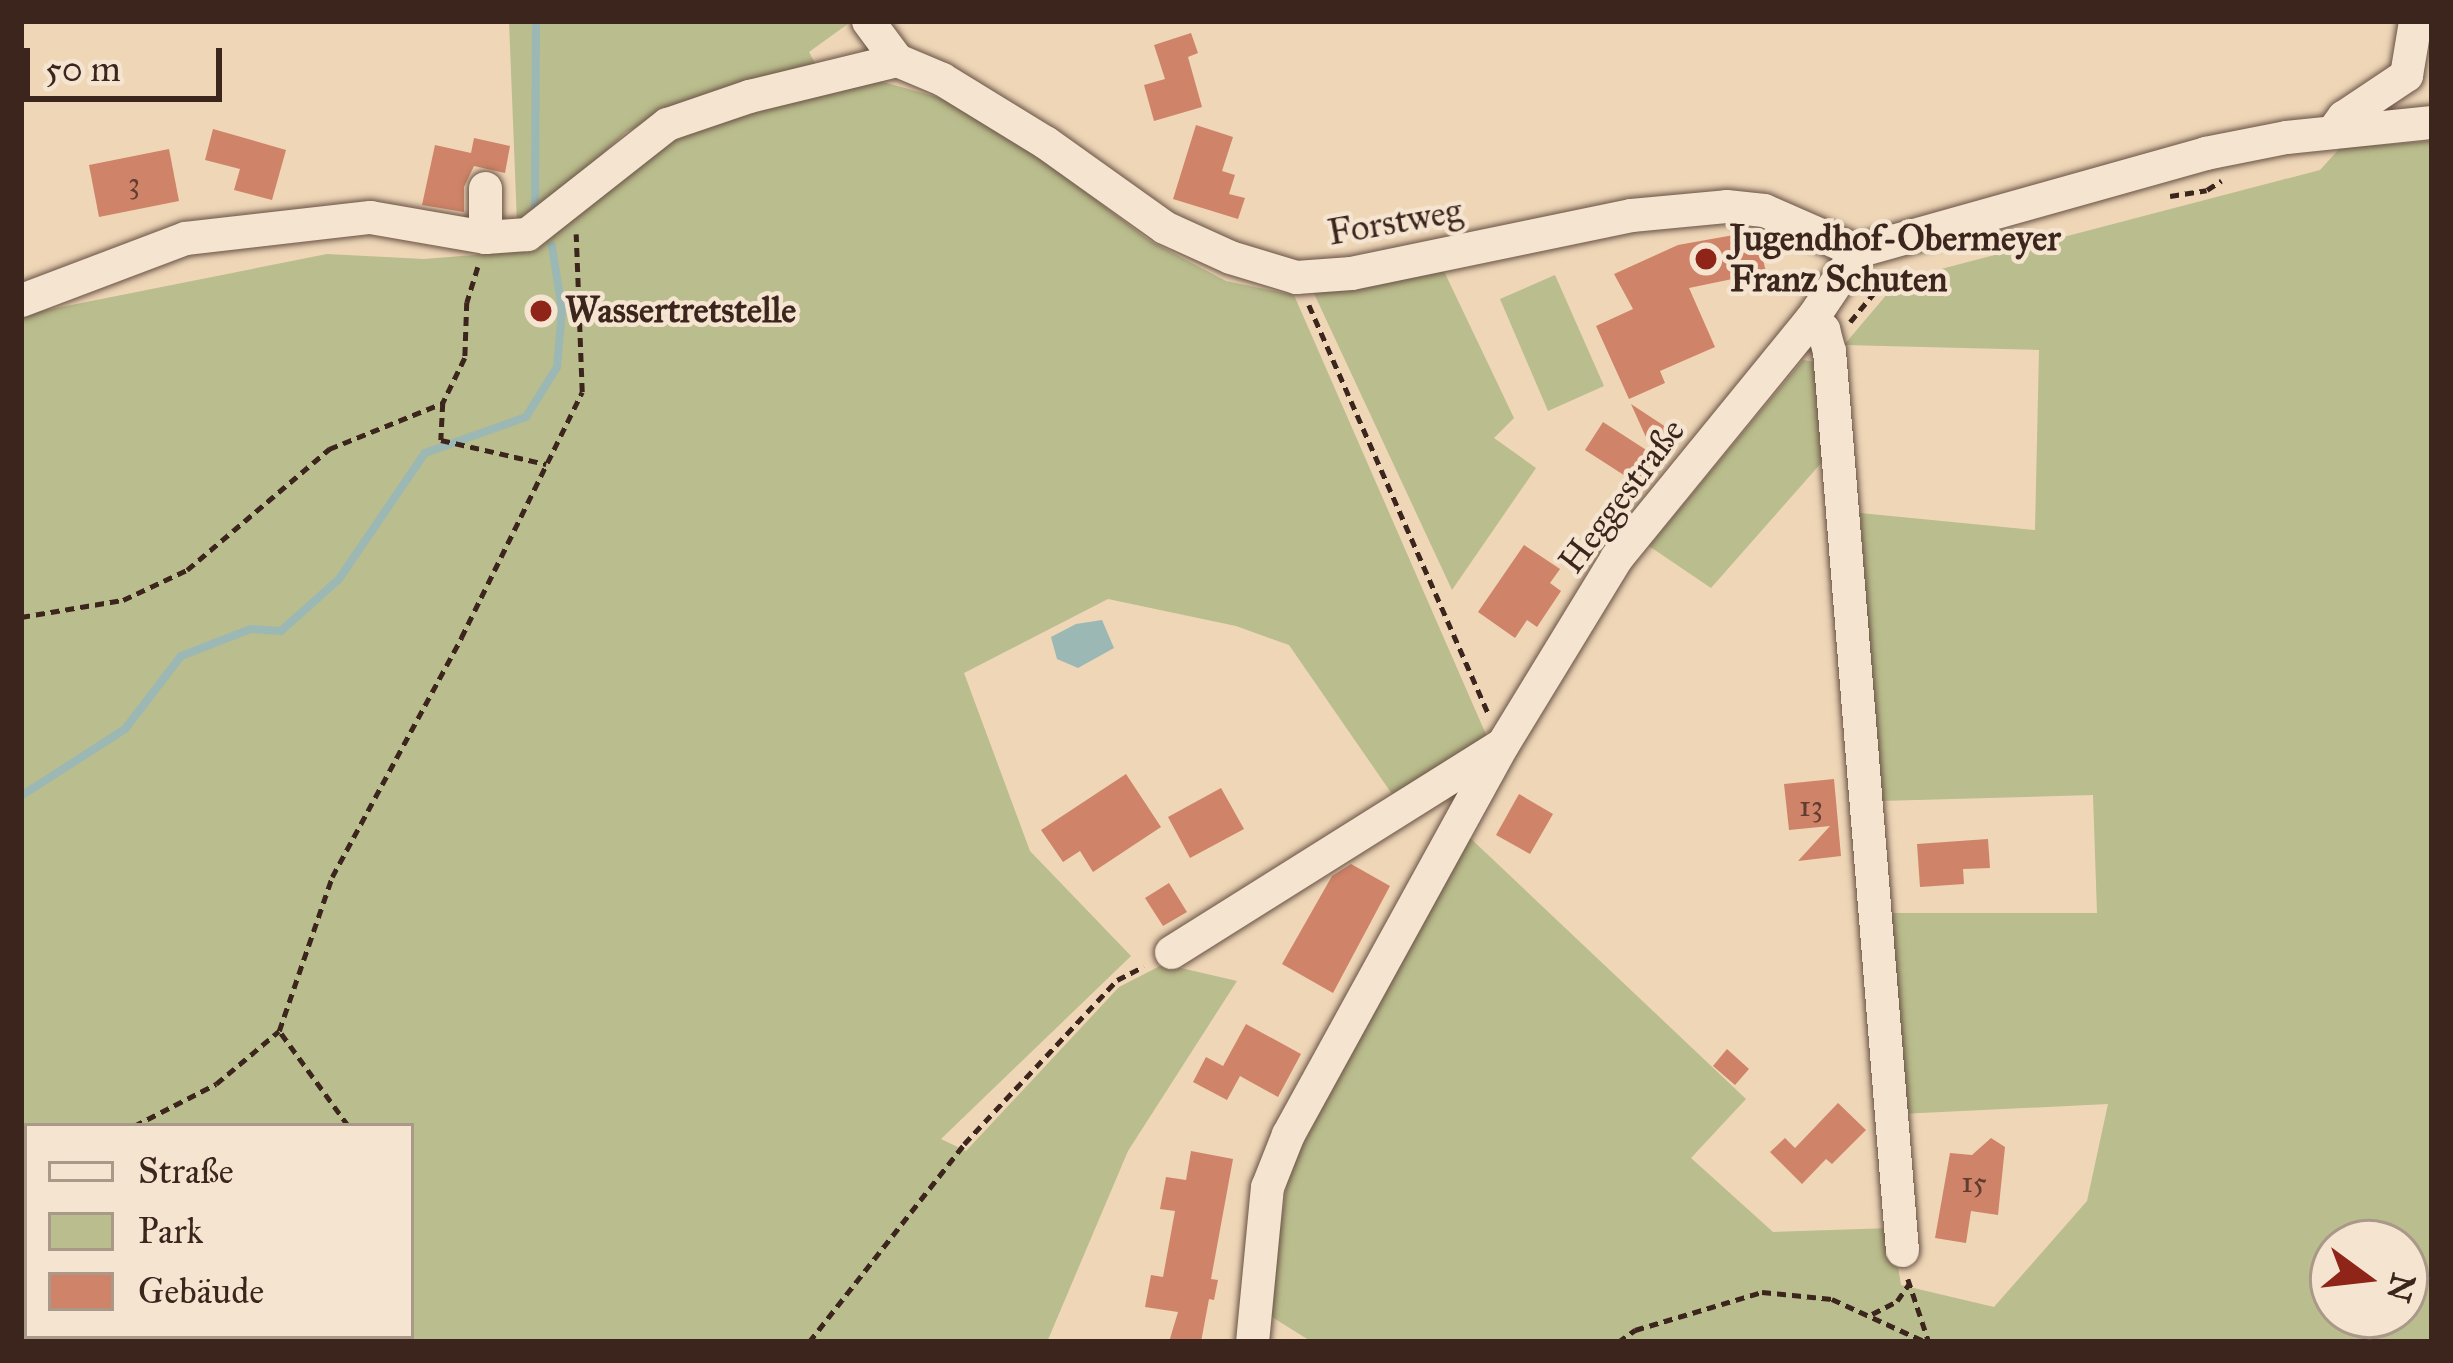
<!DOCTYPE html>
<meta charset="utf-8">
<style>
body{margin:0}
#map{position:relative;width:2453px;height:1363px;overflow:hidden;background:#eed6b7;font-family:"IM FELL Great Primer",serif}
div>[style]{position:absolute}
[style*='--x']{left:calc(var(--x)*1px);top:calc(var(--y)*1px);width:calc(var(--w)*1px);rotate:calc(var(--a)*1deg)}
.green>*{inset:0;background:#babd8d}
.water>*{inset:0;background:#9bb8b5}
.stream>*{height:8px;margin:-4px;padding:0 4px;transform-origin:4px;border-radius:4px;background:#9bb8b5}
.building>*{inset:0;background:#cf8368}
.path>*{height:4.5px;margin-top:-2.25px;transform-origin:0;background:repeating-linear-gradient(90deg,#3c251d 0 9px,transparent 0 15px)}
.roads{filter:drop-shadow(0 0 3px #685144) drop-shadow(0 0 3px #685144)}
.minor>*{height:33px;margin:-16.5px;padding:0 16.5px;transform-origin:16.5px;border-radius:16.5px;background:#f4e4d0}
.dots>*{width:33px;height:33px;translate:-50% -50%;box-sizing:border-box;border:6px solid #f4e4d0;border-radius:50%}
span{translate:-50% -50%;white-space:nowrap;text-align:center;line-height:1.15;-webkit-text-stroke:9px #f4e4d0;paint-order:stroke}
.number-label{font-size:30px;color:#613c30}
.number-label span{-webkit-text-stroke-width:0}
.street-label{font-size:36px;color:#3c251d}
.poi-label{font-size:36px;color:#3c251d;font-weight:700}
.left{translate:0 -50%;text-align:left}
.frame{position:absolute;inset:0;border:24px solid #3c251d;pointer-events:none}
.legend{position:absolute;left:24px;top:1123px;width:390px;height:216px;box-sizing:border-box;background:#f4e4d0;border:3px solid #aa9888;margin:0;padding:15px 21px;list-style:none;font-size:36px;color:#3c251d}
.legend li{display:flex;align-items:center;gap:24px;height:60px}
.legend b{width:60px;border:3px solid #aa9888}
.north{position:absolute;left:2309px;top:1219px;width:120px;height:120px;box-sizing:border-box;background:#f4e4d0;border:3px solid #aa9888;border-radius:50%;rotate:105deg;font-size:33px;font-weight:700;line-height:48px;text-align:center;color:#3c251d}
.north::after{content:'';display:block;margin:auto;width:42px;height:54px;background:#8f2418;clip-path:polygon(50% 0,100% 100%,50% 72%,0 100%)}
.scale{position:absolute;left:24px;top:48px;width:198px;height:54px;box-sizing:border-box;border:6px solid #3c251d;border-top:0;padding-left:15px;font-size:36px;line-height:42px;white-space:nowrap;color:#3c251d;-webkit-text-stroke:9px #f4e4d0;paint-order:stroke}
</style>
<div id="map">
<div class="green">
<div style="clip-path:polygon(509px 21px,852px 21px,809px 52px,817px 67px,694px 101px,626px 132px,564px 190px,517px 223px)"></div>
<div style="clip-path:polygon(evenodd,876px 80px,941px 98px,1038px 156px,1150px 241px,1226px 281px,1294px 295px,1488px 739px,1392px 794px,1289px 645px,1236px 626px,1108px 599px,964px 673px,1030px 851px,1131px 956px,941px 1139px,966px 1151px,1119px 987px,1164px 964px,1237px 981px,1128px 1151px,1047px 1342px,21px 1342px,21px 315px,327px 254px,424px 259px,537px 250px,638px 160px,700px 128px,876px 80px,27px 1126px,411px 1126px,411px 1336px,27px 1336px,27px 1126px)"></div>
<div style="clip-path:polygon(evenodd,2432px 141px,2432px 1342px,1312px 1342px,1267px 1314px,1289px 1171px,1467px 835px,1746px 1099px,1691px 1158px,1773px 1232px,1892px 1228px,1901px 1285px,1994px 1307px,2087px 1201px,2108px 1104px,1900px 1114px,1884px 913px,2097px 913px,2093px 795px,1880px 801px,1860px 513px,2035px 530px,2039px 350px,1844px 345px,1899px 280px,2320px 170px,2340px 148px,2432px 141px,2333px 1243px,2405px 1243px,2405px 1315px,2333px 1315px,2333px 1243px)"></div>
<div style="clip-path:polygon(1441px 265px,1514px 418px,1494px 438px,1536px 468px,1452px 590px,1311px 287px)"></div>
<div style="clip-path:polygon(1555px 275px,1604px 386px,1548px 411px,1500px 299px)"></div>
<div style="clip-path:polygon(1803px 360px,1816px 362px,1830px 453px,1711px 588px,1649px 546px)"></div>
</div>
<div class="water">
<div style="clip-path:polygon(1102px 620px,1114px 648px,1078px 668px,1057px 659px,1051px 637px,1076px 624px)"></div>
</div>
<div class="stream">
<div style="--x:535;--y:210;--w:189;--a:-89.7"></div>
<div style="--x:21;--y:796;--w:124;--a:-32.8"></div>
<div style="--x:125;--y:729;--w:92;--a:-52.5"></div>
<div style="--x:181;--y:656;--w:75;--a:-21.1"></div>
<div style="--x:251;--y:629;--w:30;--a:4"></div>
<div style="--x:281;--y:631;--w:78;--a:-41.9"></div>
<div style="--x:339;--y:579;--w:153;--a:-55.7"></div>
<div style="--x:425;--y:453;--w:107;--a:-19.6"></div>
<div style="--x:526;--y:417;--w:59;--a:-58.2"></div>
<div style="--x:557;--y:367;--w:57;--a:-85"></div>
<div style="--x:562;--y:310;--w:65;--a:-98.9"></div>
</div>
<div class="building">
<div style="clip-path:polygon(1191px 33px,1198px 53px,1188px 57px,1202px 107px,1154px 121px,1144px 85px,1165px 79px,1154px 45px)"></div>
<div style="clip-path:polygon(1196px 125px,1233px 137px,1222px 171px,1235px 175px,1229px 194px,1245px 198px,1238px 219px,1173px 199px)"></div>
<div style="clip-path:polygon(213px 129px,286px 150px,272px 200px,234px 190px,240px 169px,205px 160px)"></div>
<div style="clip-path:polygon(474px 138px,510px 146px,505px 173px,474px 166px,464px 187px,464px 212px,422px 205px,435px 145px,471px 153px)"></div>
<div style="clip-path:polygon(169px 149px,179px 201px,99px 217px,89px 165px)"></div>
<div style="clip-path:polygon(1756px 231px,1766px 272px,1689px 288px,1715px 347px,1660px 371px,1665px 383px,1629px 399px,1596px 326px,1633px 309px,1614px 274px,1678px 245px)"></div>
<div style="clip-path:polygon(1631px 404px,1678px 435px,1644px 488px,1585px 450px,1603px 422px,1654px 455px)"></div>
<div style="clip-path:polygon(1524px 545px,1560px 569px,1550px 583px,1561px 591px,1537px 627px,1527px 620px,1515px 638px,1478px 612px)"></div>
<div style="clip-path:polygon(1126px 774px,1161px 827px,1093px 872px,1080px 851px,1063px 862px,1041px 830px)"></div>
<div style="clip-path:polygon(1834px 779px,1841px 856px,1798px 861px,1830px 826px,1789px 830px,1784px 784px)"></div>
<div style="clip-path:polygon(1221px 788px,1244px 829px,1190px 858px,1168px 817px)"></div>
<div style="clip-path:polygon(1519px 794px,1553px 814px,1530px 854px,1496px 835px)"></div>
<div style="clip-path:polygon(1988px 839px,1990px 868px,1963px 869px,1964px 884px,1920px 887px,1917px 844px)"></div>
<div style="clip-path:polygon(1351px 864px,1390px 886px,1333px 993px,1282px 964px,1332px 876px)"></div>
<div style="clip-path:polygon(1169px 883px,1187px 912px,1163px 926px,1145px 898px)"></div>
<div style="clip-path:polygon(1246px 1024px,1301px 1054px,1278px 1097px,1240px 1076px,1227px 1100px,1193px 1082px,1206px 1057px,1223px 1066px)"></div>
<div style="clip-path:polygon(1727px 1049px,1749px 1069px,1735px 1085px,1713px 1066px)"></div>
<div style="clip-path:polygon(1838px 1103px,1866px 1130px,1832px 1164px,1826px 1159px,1802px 1184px,1770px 1152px,1785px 1138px,1795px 1148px)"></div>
<div style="clip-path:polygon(1991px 1138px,2005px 1147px,1998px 1215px,1971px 1211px,1966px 1243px,1935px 1238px,1950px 1153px,1972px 1155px)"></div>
<div style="clip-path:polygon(1191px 1151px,1233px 1159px,1211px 1279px,1218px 1280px,1214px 1300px,1209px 1299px,1201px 1342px,1169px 1342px,1178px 1312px,1145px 1307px,1151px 1275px,1163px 1277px,1175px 1211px,1160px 1209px,1166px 1177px,1186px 1180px)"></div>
</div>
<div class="path">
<div style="--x:2170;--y:196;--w:37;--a:-9"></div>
<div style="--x:2207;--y:190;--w:17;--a:-33"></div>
<div style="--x:478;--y:267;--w:37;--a:107"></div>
<div style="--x:467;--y:302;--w:56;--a:92"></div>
<div style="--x:465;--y:358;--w:50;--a:116.1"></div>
<div style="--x:443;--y:403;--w:37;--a:93"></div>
<div style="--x:441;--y:440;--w:108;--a:12.9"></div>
<div style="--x:1309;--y:305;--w:445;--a:66.3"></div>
<div style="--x:1850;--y:322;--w:60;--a:-50.4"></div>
<div style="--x:21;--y:617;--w:103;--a:-9.5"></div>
<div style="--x:123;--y:600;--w:71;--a:-25.1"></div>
<div style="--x:187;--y:570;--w:187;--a:-40.4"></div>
<div style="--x:329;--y:449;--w:123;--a:-22"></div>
<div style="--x:134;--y:1126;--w:92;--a:-27.1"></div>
<div style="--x:216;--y:1084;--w:82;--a:-40.1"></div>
<div style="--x:348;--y:1126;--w:117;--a:-126"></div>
<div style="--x:279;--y:1031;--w:163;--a:-71"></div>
<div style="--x:332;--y:877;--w:272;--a:-61.6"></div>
<div style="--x:461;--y:638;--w:274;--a:-63.8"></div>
<div style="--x:582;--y:392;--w:158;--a:-92.2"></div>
<div style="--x:21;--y:1185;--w:7;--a:-27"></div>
<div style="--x:1908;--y:1279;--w:66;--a:71.6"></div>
<div style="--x:1872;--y:1314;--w:28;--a:-27"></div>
<div style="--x:1897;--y:1301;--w:21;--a:-55"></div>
<div style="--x:373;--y:1336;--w:6;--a:81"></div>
<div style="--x:809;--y:1342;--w:251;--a:-51.9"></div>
<div style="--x:964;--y:1144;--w:224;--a:-47"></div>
<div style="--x:1117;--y:980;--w:30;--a:-27"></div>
<div style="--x:1618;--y:1342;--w:21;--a:-35"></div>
<div style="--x:1635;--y:1330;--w:133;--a:-16.7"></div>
<div style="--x:1762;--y:1292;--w:70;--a:5.7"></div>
<div style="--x:1832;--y:1299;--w:103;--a:24.6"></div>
</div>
<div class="roads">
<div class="minor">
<div style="--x:868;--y:21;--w:49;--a:53.4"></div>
<div style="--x:897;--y:60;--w:49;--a:22.9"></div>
<div style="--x:942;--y:79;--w:121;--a:31.5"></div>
<div style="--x:1045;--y:142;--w:146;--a:35.5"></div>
<div style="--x:1164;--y:227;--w:72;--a:24.4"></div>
<div style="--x:1230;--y:257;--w:69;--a:16.9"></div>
<div style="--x:1296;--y:277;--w:55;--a:-4.2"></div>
<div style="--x:1351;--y:273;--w:286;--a:-11.7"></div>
<div style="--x:1631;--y:215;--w:95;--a:-5.4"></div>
<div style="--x:1726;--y:206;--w:38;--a:6"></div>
<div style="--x:1764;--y:210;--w:102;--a:23.8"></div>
<div style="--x:2332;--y:132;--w:19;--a:-54"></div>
<div style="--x:2343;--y:117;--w:76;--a:-33.7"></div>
<div style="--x:2406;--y:75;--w:55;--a:-80.5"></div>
<div style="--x:485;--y:237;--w:49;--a:-90"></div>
<div style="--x:21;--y:300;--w:175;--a:-20.7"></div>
<div style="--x:185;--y:238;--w:186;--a:-6.5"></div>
<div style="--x:370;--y:217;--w:117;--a:9.9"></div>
<div style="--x:485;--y:237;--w:42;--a:-4.1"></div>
<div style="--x:527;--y:234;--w:178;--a:-38.2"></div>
<div style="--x:667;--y:124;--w:87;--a:-18.9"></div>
<div style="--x:749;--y:96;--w:152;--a:-13.7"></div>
<div style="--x:1812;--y:318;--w:16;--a:45"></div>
<div style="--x:1823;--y:329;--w:23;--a:75"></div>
<div style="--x:1829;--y:351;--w:902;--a:85.36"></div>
<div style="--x:1171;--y:952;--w:388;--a:-32.1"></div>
<div style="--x:1252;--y:1342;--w:156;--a:-84.5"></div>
<div style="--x:1267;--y:1187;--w:57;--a:-68.4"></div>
<div style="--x:1288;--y:1134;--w:444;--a:-61.2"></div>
<div style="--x:1502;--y:745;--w:219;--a:-58.6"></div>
<div style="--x:1616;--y:558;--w:310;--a:-50.8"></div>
<div style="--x:1812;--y:318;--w:81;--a:-56.1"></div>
<div style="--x:1857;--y:251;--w:362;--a:-15.7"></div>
<div style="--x:2205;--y:153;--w:83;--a:-11.2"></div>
<div style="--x:2286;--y:137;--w:147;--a:-5.9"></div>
</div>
</div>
<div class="dots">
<div style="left:1706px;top:259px;background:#8f2418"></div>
<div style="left:541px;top:311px;background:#8f2418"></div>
</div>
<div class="number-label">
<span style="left:134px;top:183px">3</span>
<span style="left:1811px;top:806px">13</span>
<span style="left:1974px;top:1182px">15</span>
</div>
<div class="street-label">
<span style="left:1395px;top:222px;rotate:-10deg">Forstweg</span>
<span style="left:1622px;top:496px;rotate:-53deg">Heggestraße</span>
</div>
<div class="poi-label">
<span class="left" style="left:1730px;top:259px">Jugendhof-Obermeyer<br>Franz Schuten</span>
<span class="left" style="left:565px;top:311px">Wassertretstelle</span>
</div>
<div class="frame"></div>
<ul class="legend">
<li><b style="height:15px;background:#f4e4d0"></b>Straße</li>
<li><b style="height:33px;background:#babd8d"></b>Park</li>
<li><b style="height:33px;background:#cf8368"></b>Gebäude</li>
</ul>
<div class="north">N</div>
<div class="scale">50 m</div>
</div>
